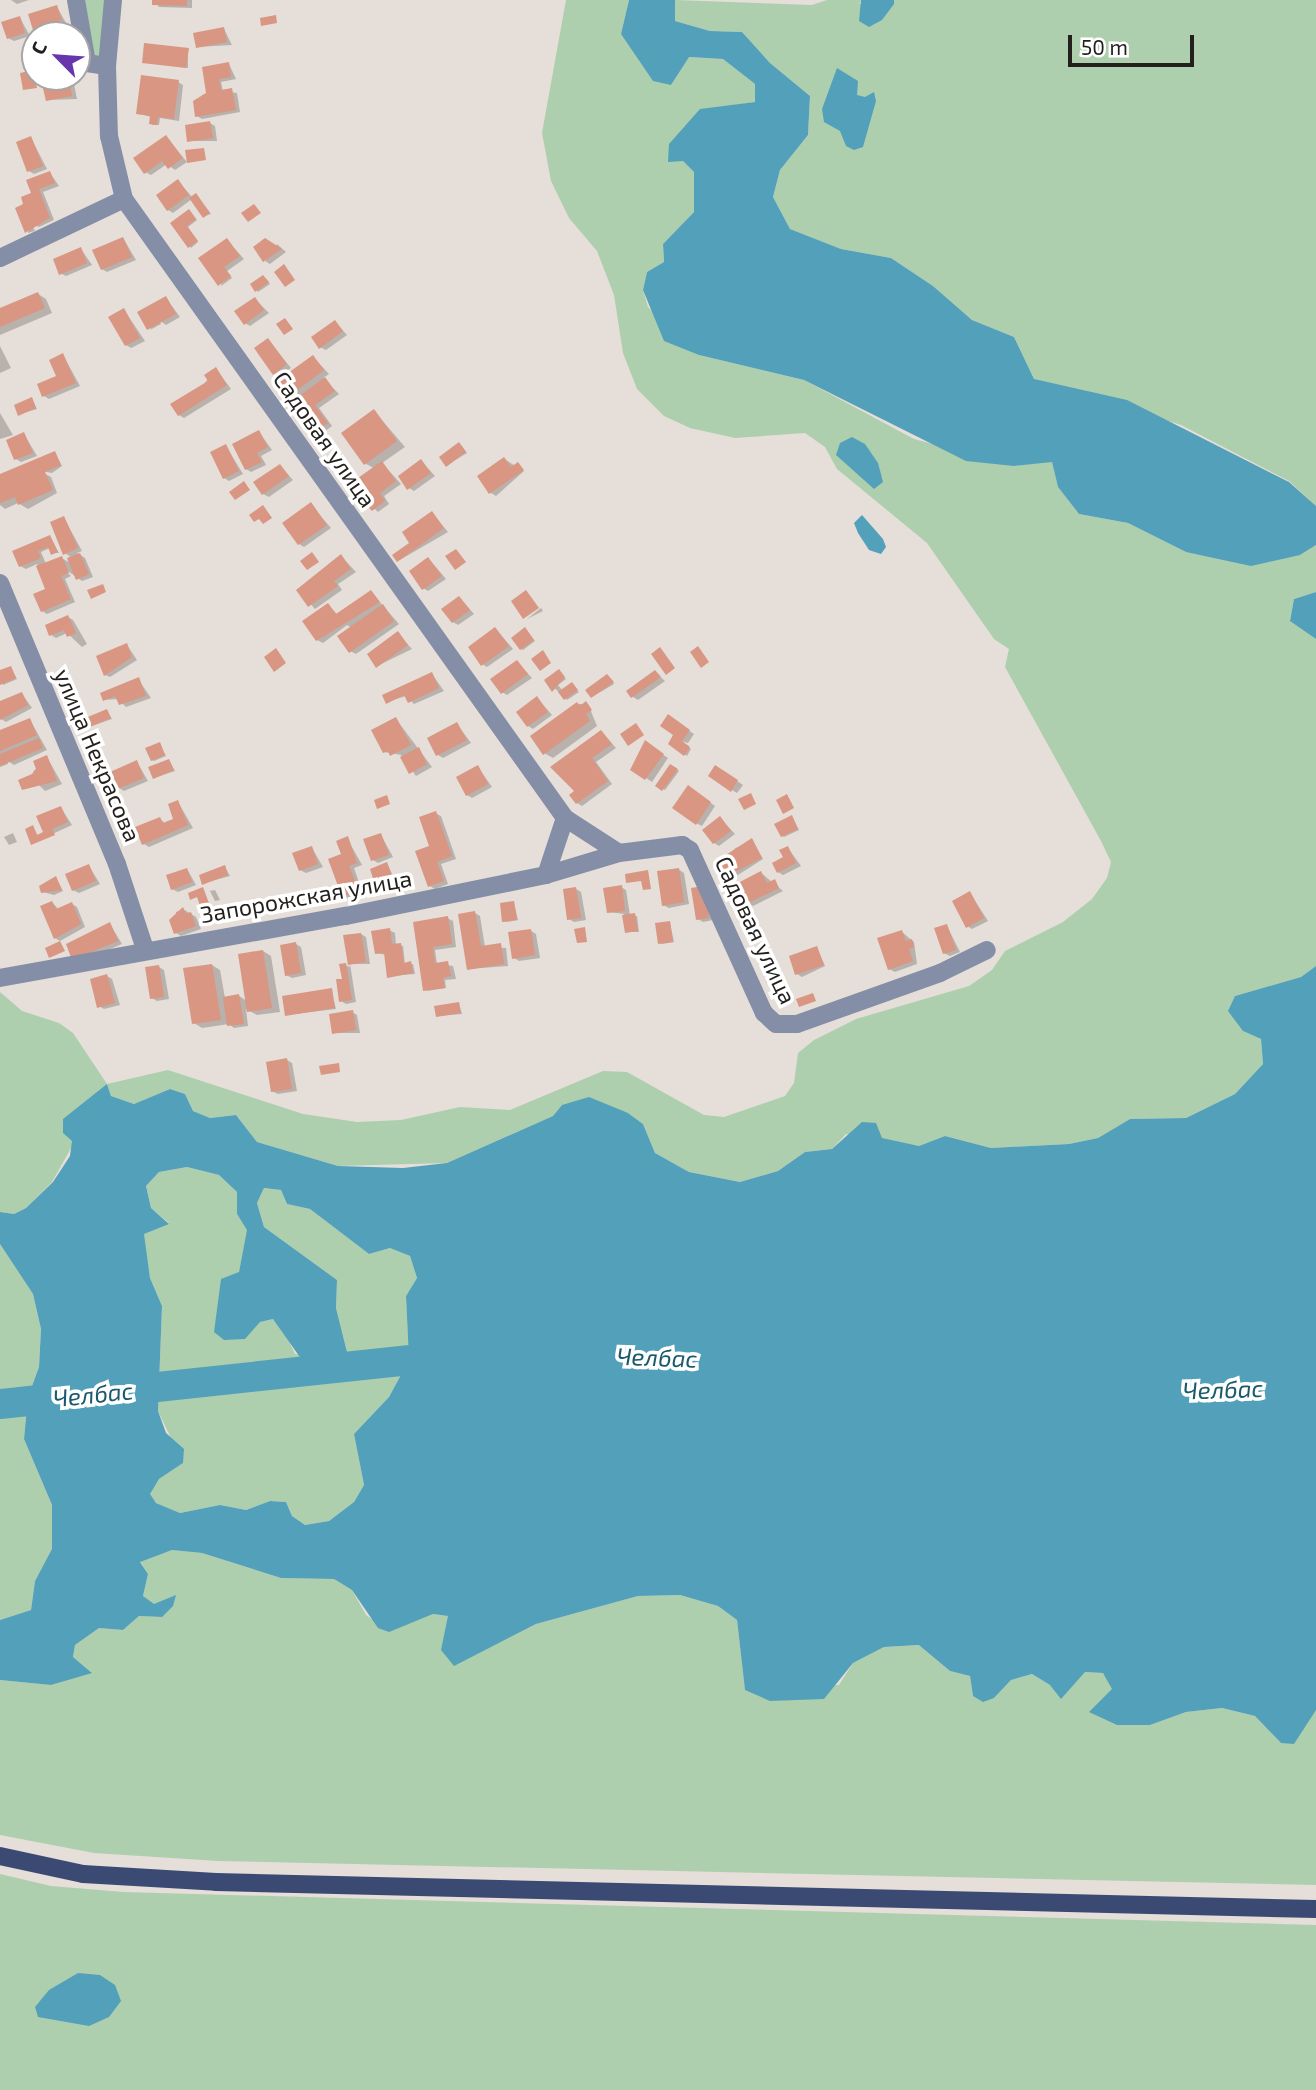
<!DOCTYPE html>
<meta charset="utf-8">
<style>
body{margin:0}
#map{position:relative;width:1316px;height:2090px;overflow:hidden;background:#e6ded8;font-family:"Exo 2",sans-serif}
div>[style]{position:absolute}
[style*='--x']{left:calc(var(--x)*1px);top:calc(var(--y)*1px);width:calc(var(--w)*1px);rotate:calc(var(--a)*1deg)}
.green>*{inset:0;background:#adcfae}
.water>*{inset:0;background:#53a0ba}
.shadow>*{inset:0;background:#0003}
.river>*{height:30px;margin:-15px;padding:0 15px;transform-origin:15px;border-radius:15px;background:#53a0ba}
.building>*{inset:0;background:#d89683}
.minor>*{height:18px;margin:-9px;padding:0 9px;transform-origin:9px;border-radius:9px;background:#848ea6}
.major>*{height:18px;margin:-9px;padding:0 9px;transform-origin:9px;border-radius:9px;background:#3b4a73}
span{translate:-50% -50%;white-space:nowrap;text-align:center;line-height:1.15;-webkit-text-stroke:7px #fff;paint-order:stroke}
.street-label{font-size:23px;color:#221f1d}
.water-label{font-size:24px;color:#1b5a6d;font-style:italic}
.north{position:absolute;left:21px;top:21px;width:70px;height:70px;box-sizing:border-box;background:#fff;border:2px solid #a7a5a5;border-radius:50%;rotate:295deg;font-size:19px;font-weight:700;line-height:28px;text-align:center;color:#221f1d}
.north::after{content:'';display:block;margin:auto;width:24px;height:32px;background:#6736ad;clip-path:polygon(50% 0,100% 100%,50% 72%,0 100%)}
.scale{position:absolute;left:1068px;top:35px;width:126px;height:32px;box-sizing:border-box;border:4px solid #221f1d;border-top:0;padding-left:9px;font-size:21px;line-height:24px;white-space:nowrap;color:#221f1d;-webkit-text-stroke:5px #fff;paint-order:stroke}
</style>
<div id="map">
<div class="green">
<div style="clip-path:polygon(80px 0,108px 0,101px 59px,90px 58px)"></div>
<div style="clip-path:polygon(566px 0,629px 0,621px 34px,671px 85px,688px 57px,723px 59px,755px 84px,755px 102px,729px 106px,683px 161px,694px 172px,694px 212px,663px 244px,664px 262px,647px 272px,643px 290px,648px 307px,699px 355px,804px 380px,914px 439px,1014px 466px,1052px 461px,1058px 487px,1079px 514px,1128px 523px,1186px 552px,1300px 555px,1316px 545px,1316px 592px,1294px 599px,1290px 620px,1316px 639px,1316px 966px,1301px 977px,1235px 996px,1243px 1031px,1261px 1039px,1263px 1064px,1235px 1094px,1186px 1118px,1130px 1119px,1098px 1138px,1069px 1144px,991px 1148px,945px 1136px,919px 1146px,846px 1134px,832px 1149px,805px 1152px,778px 1171px,740px 1182px,689px 1172px,655px 1153px,643px 1124px,628px 1113px,562px 1105px,553px 1116px,447px 1163px,338px 1166px,257px 1142px,236px 1115px,210px 1118px,193px 1111px,185px 1094px,170px 1089px,134px 1104px,111px 1096px,107px 1084px,52px 1182px,26px 1208px,14px 1214px,0 1212px,0 992px,22px 1011px,59px 1023px,73px 1033px,107px 1084px,168px 1070px,303px 1114px,357px 1122px,401px 1120px,460px 1107px,510px 1110px,603px 1071px,627px 1072px,704px 1115px,724px 1117px,785px 1096px,794px 1083px,798px 1053px,814px 1040px,856px 1019px,969px 986px,992px 970px,1005px 951px,1063px 922px,1092px 899px,1107px 878px,1111px 862px,1101px 841px,1005px 667px,1009px 649px,994px 639px,927px 543px,837px 469px,825px 447px,805px 433px,735px 438px,690px 428px,664px 416px,637px 389px,623px 353px,614px 295px,597px 251px,569px 218px,551px 181px,542px 133px)"></div>
<div style="clip-path:polygon(675px 0,812px 5px,827px 0,861px 0,859px 4px,894px 4px,894px 0,1316px 0,1316px 506px,1289px 481px,1181px 425px,1034px 379px,1014px 337px,972px 320px,933px 286px,891px 258px,841px 249px,790px 229px,773px 197px,780px 170px,808px 135px,810px 96px,770px 63px,742px 32px,710px 31px,675px 21px)"></div>
<div style="clip-path:polygon(187px 1167px,219px 1175px,237px 1192px,237px 1214px,248px 1230px,239px 1272px,260px 1322px,273px 1319px,283px 1328px,295px 1354px,350px 1364px,336px 1308px,337px 1280px,264px 1227px,257px 1203px,264px 1188px,281px 1190px,287px 1204px,310px 1209px,369px 1254px,390px 1248px,410px 1256px,417px 1278px,406px 1296px,409px 1360px,389px 1397px,354px 1434px,364px 1485px,354px 1502px,329px 1521px,305px 1525px,292px 1516px,286px 1502px,270px 1501px,246px 1510px,220px 1505px,180px 1513px,156px 1503px,149px 1494px,159px 1479px,183px 1463px,158px 1411px,162px 1306px,150px 1278px,143px 1234px,169px 1223px,151px 1208px,146px 1186px,159px 1172px)"></div>
<div style="clip-path:polygon(0 1244px,33px 1294px,41px 1329px,39px 1367px,28px 1397px,24px 1439px,52px 1505px,52px 1550px,35px 1581px,31px 1610px,0 1620px)"></div>
<div style="clip-path:polygon(172px 1550px,202px 1553px,281px 1578px,334px 1579px,352px 1590px,366px 1615px,389px 1631px,433px 1614px,449px 1616px,454px 1665px,536px 1624px,638px 1596px,680px 1595px,718px 1606px,737px 1620px,745px 1689px,839px 1685px,853px 1663px,884px 1647px,920px 1645px,950px 1671px,970px 1676px,973px 1696px,994px 1698px,1011px 1680px,1032px 1674px,1050px 1685px,1085px 1672px,1103px 1673px,1150px 1725px,1186px 1712px,1222px 1708px,1255px 1716px,1281px 1743px,1316px 1710px,1316px 1885px,218px 1861px,94px 1853px,0 1835px,0 1680px,51px 1685px,91px 1672px,73px 1657px,75px 1645px,99px 1628px,123px 1630px,139px 1616px,162px 1617px,143px 1596px,148px 1574px,140px 1561px)"></div>
<div style="clip-path:polygon(0 1874px,51px 1886px,123px 1892px,1316px 1925px,1316px 2090px,0 2090px)"></div>
</div>
<div class="water">
<div style="clip-path:polygon(629px 0,675px 0,675px 21px,710px 31px,742px 32px,770px 63px,810px 96px,808px 135px,780px 170px,773px 197px,790px 229px,841px 249px,891px 258px,933px 286px,972px 320px,1014px 337px,1034px 379px,1127px 400px,1289px 482px,1316px 506px,1316px 545px,1300px 555px,1251px 566px,1186px 552px,1128px 523px,1079px 514px,1058px 487px,1052px 462px,1014px 466px,966px 461px,804px 380px,699px 355px,664px 341px,643px 290px,647px 272px,664px 262px,663px 244px,694px 212px,694px 172px,683px 161px,668px 162px,669px 144px,700px 109px,755px 102px,755px 84px,723px 59px,689px 57px,671px 85px,653px 81px,621px 34px)"></div>
<div style="clip-path:polygon(861px 0,894px 0,894px 4px,882px 20px,869px 27px,859px 21px)"></div>
<div style="clip-path:polygon(837px 68px,858px 81px,857px 95px,865px 97px,874px 92px,876px 101px,863px 147px,854px 150px,846px 146px,840px 131px,824px 122px,822px 109px)"></div>
<div style="clip-path:polygon(852px 437px,865px 444px,878px 463px,883px 482px,874px 489px,836px 455px,840px 443px)"></div>
<div style="clip-path:polygon(862px 515px,883px 539px,886px 547px,881px 554px,869px 550px,858px 533px,854px 523px)"></div>
<div style="clip-path:polygon(1316px 592px,1316px 639px,1290px 621px,1294px 599px)"></div>
<div style="clip-path:polygon(evenodd,1316px 966px,1316px 1710px,1294px 1744px,1281px 1743px,1255px 1716px,1222px 1708px,1186px 1712px,1150px 1725px,1117px 1725px,1089px 1712px,1112px 1689px,1103px 1673px,1085px 1672px,1061px 1699px,1050px 1685px,1032px 1674px,1011px 1680px,994px 1698px,983px 1702px,973px 1696px,970px 1676px,950px 1671px,919px 1645px,884px 1647px,853px 1663px,824px 1699px,770px 1701px,745px 1690px,737px 1620px,718px 1606px,680px 1595px,638px 1596px,536px 1624px,454px 1666px,441px 1650px,448px 1616px,433px 1614px,389px 1632px,378px 1628px,352px 1590px,334px 1579px,281px 1578px,202px 1553px,172px 1550px,140px 1562px,148px 1574px,143px 1596px,154px 1604px,176px 1595px,173px 1606px,162px 1617px,139px 1616px,123px 1630px,99px 1628px,75px 1645px,73px 1657px,92px 1673px,51px 1685px,0 1680px,0 1620px,31px 1610px,35px 1581px,52px 1549px,52px 1505px,24px 1439px,28px 1397px,39px 1367px,41px 1329px,33px 1294px,0 1244px,0 1212px,14px 1214px,26px 1208px,53px 1182px,70px 1156px,72px 1141px,63px 1133px,63px 1119px,107px 1084px,111px 1096px,134px 1104px,170px 1089px,185px 1094px,193px 1111px,210px 1118px,236px 1115px,257px 1142px,338px 1166px,403px 1168px,447px 1163px,553px 1116px,562px 1105px,589px 1097px,628px 1113px,643px 1124px,655px 1153px,689px 1172px,740px 1182px,778px 1171px,805px 1152px,832px 1149px,862px 1122px,876px 1123px,882px 1138px,919px 1146px,945px 1136px,991px 1148px,1069px 1144px,1098px 1138px,1130px 1119px,1186px 1118px,1235px 1094px,1263px 1064px,1261px 1039px,1243px 1031px,1228px 1011px,1235px 996px,1301px 977px,1316px 966px,187px 1167px,219px 1175px,237px 1192px,237px 1214px,247px 1230px,239px 1272px,221px 1279px,214px 1332px,224px 1340px,245px 1339px,260px 1322px,273px 1319px,309px 1370px,324px 1378px,344px 1378px,350px 1364px,336px 1308px,337px 1280px,264px 1227px,257px 1203px,264px 1188px,281px 1190px,287px 1204px,310px 1209px,369px 1254px,390px 1248px,410px 1256px,417px 1278px,406px 1296px,409px 1360px,389px 1397px,354px 1434px,364px 1485px,354px 1502px,329px 1521px,305px 1525px,292px 1516px,286px 1502px,270px 1501px,246px 1510px,220px 1505px,180px 1513px,156px 1503px,150px 1494px,159px 1479px,183px 1463px,184px 1449px,166px 1433px,158px 1411px,162px 1306px,150px 1278px,144px 1234px,169px 1224px,151px 1208px,146px 1186px,159px 1172px,187px 1167px)"></div>
<div style="clip-path:polygon(78px 1973px,100px 1975px,115px 1985px,121px 2001px,109px 2017px,89px 2026px,38px 2017px,35px 2007px,49px 1990px)"></div>
</div>
<div class="shadow">
<div style="clip-path:polygon(11px 0,29px 0,17px 4px)"></div>
<div style="clip-path:polygon(154px 0,192px 0,192px 8px,159px 7px)"></div>
<div style="clip-path:polygon(57px 7px,66px 23px,40px 32px,35px 28px)"></div>
<div style="clip-path:polygon(20px 18px,30px 36px,14px 41px,8px 38px)"></div>
<div style="clip-path:polygon(224px 29px,232px 45px,197px 47px)"></div>
<div style="clip-path:polygon(188px 50px,188px 68px,144px 62px)"></div>
<div style="clip-path:polygon(229px 64px,236px 79px,221px 82px,223px 91px,237px 93px,240px 112px,202px 119px,197px 116px,202px 95px,208px 94px)"></div>
<div style="clip-path:polygon(69px 81px,74px 84px,77px 99px,47px 100px)"></div>
<div style="clip-path:polygon(178px 82px,183px 85px,179px 121px,160px 118px,159px 125px,152px 125px,151px 117px,138px 113px)"></div>
<div style="clip-path:polygon(210px 123px,215px 126px,217px 141px,189px 141px)"></div>
<div style="clip-path:polygon(166px 137px,187px 162px,175px 170px,167px 164px,151px 175px,145px 172px)"></div>
<div style="clip-path:polygon(31px 138px,47px 169px,34px 174px,29px 171px)"></div>
<div style="clip-path:polygon(50px 173px,59px 186px,43px 192px,54px 220px,39px 227px,31px 223px,35px 231px,28px 233px,33px 194px)"></div>
<div style="clip-path:polygon(178px 181px,193px 198px,198px 197px,211px 214px,205px 216px,192px 199px,173px 213px,168px 210px)"></div>
<div style="clip-path:polygon(191px 212px,197px 220px,188px 227px,198px 242px,191px 248px,172px 223px)"></div>
<div style="clip-path:polygon(123px 238px,136px 260px,107px 272px,102px 269px)"></div>
<div style="clip-path:polygon(227px 240px,244px 259px,227px 271px,232px 278px,221px 286px)"></div>
<div style="clip-path:polygon(277px 244px,286px 252px,270px 264px,265px 261px)"></div>
<div style="clip-path:polygon(81px 249px,92px 265px,66px 276px,60px 273px)"></div>
<div style="clip-path:polygon(264px 277px,270px 284px,258px 292px,252px 285px)"></div>
<div style="clip-path:polygon(38px 294px,46px 299px,52px 313px,0 335px,0 310px)"></div>
<div style="clip-path:polygon(166px 298px,180px 317px,166px 325px,159px 320px,161px 324px,150px 330px)"></div>
<div style="clip-path:polygon(255px 299px,269px 313px,250px 326px,245px 323px)"></div>
<div style="clip-path:polygon(124px 310px,145px 341px,131px 348px,126px 345px)"></div>
<div style="clip-path:polygon(335px 322px,347px 335px,326px 350px,320px 347px)"></div>
<div style="clip-path:polygon(268px 340px,291px 368px,279px 376px,274px 373px)"></div>
<div style="clip-path:polygon(0 346px,11px 368px,0 373px)"></div>
<div style="clip-path:polygon(63px 355px,80px 386px,49px 399px,44px 396px,58px 377px)"></div>
<div style="clip-path:polygon(313px 357px,329px 374px,323px 378px,339px 394px,319px 408px,332px 426px,317px 437px,297px 400px,289px 395px)"></div>
<div style="clip-path:polygon(216px 369px,231px 389px,184px 418px,179px 415px)"></div>
<div style="clip-path:polygon(32px 399px,37px 409px,20px 414px)"></div>
<div style="clip-path:polygon(374px 411px,405px 447px,382px 463px,401px 484px,384px 496px,389px 504px,378px 512px,350px 486px,374px 468px,366px 464px)"></div>
<div style="clip-path:polygon(0 413px,13px 435px,0 439px)"></div>
<div style="clip-path:polygon(259px 432px,272px 450px,261px 456px,266px 465px,251px 472px,246px 469px)"></div>
<div style="clip-path:polygon(24px 434px,37px 456px,21px 462px,16px 459px)"></div>
<div style="clip-path:polygon(461px 445px,467px 453px,447px 465px)"></div>
<div style="clip-path:polygon(226px 446px,243px 474px,229px 481px,224px 478px)"></div>
<div style="clip-path:polygon(55px 453px,62px 466px,52px 473px,40px 471px,51px 477px,57px 493px,28px 509px,18px 503px,5px 509px,0 505px,0 476px)"></div>
<div style="clip-path:polygon(504px 459px,524px 471px,496px 496px,491px 493px)"></div>
<div style="clip-path:polygon(421px 461px,435px 476px,414px 491px,409px 488px)"></div>
<div style="clip-path:polygon(280px 466px,293px 480px,269px 497px,263px 494px)"></div>
<div style="clip-path:polygon(311px 505px,331px 528px,304px 547px,299px 544px)"></div>
<div style="clip-path:polygon(432px 513px,448px 532px,398px 561px,412px 543px)"></div>
<div style="clip-path:polygon(64px 518px,82px 551px,77px 553px,85px 558px,93px 577px,82px 581px,62px 567px,71px 576px,65px 579px,75px 602px,47px 614px,42px 611px,48px 590px,37px 564px,26px 569px,20px 566px,50px 537px,59px 553px,53px 553px,50px 548px,41px 552px,46px 564px,61px 558px,71px 563px,72px 558px,65px 553px)"></div>
<div style="clip-path:polygon(341px 556px,356px 572px,338px 584px,342px 590px,315px 609px,298px 590px)"></div>
<div style="clip-path:polygon(429px 559px,446px 579px,428px 591px,423px 588px)"></div>
<div style="clip-path:polygon(371px 592px,399px 624px,356px 654px,350px 651px,352px 628px,347px 625px,323px 643px,317px 640px,328px 605px,338px 615px)"></div>
<div style="clip-path:polygon(460px 598px,474px 614px,458px 625px,453px 622px)"></div>
<div style="clip-path:polygon(541px 608px,543px 611px,527px 619px)"></div>
<div style="clip-path:polygon(68px 617px,73px 620px,87px 644px,82px 647px,67px 633px,56px 638px,51px 635px)"></div>
<div style="clip-path:polygon(496px 629px,513px 649px,487px 667px,482px 664px)"></div>
<div style="clip-path:polygon(527px 631px,535px 641px,523px 650px,521px 649px)"></div>
<div style="clip-path:polygon(398px 634px,412px 649px,377px 666px)"></div>
<div style="clip-path:polygon(127px 645px,137px 660px,110px 677px,105px 675px)"></div>
<div style="clip-path:polygon(517px 662px,532px 678px,507px 695px,502px 692px)"></div>
<div style="clip-path:polygon(11px 668px,17px 679px,3px 685px,0 672px)"></div>
<div style="clip-path:polygon(559px 671px,566px 679px,558px 685px,563px 691px,572px 684px,579px 692px,567px 700px,546px 680px)"></div>
<div style="clip-path:polygon(655px 672px,665px 681px,638px 700px,633px 697px,628px 691px)"></div>
<div style="clip-path:polygon(432px 674px,444px 691px,414px 704px,406px 696px,387px 702px)"></div>
<div style="clip-path:polygon(609px 677px,614px 684px,592px 697px)"></div>
<div style="clip-path:polygon(138px 679px,151px 698px,126px 707px,118px 699px,104px 700px)"></div>
<div style="clip-path:polygon(22px 694px,32px 708px,6px 722px,1px 719px,0 703px)"></div>
<div style="clip-path:polygon(538px 699px,552px 715px,533px 729px,528px 726px)"></div>
<div style="clip-path:polygon(577px 704px,588px 704px,597px 726px,553px 758px,544px 753px)"></div>
<div style="clip-path:polygon(107px 711px,112px 719px,89px 727px)"></div>
<div style="clip-path:polygon(396px 719px,432px 767px,416px 776px,401px 755px,384px 752px)"></div>
<div style="clip-path:polygon(30px 720px,47px 750px,14px 765px,6px 760px,8px 764px,0 767px,0 732px)"></div>
<div style="clip-path:polygon(673px 720px,694px 734px,688px 743px,677px 740px,691px 749px,687px 756px,670px 744px,676px 735px)"></div>
<div style="clip-path:polygon(457px 724px,471px 743px,443px 758px,438px 755px)"></div>
<div style="clip-path:polygon(602px 732px,616px 748px,596px 762px,612px 784px,582px 806px,577px 803px,577px 791px)"></div>
<div style="clip-path:polygon(645px 743px,668px 758px,652px 782px,633px 769px)"></div>
<div style="clip-path:polygon(160px 744px,166px 756px,154px 761px,152px 760px)"></div>
<div style="clip-path:polygon(47px 757px,62px 784px,45px 791px,38px 784px,23px 789px,36px 779px,33px 772px)"></div>
<div style="clip-path:polygon(169px 761px,175px 771px,154px 778px)"></div>
<div style="clip-path:polygon(137px 762px,148px 781px,124px 791px,119px 788px)"></div>
<div style="clip-path:polygon(671px 766px,679px 771px,665px 790px,657px 785px)"></div>
<div style="clip-path:polygon(478px 767px,492px 787px,472px 798px,467px 795px)"></div>
<div style="clip-path:polygon(721px 770px,743px 785px,737px 793px,732px 790px)"></div>
<div style="clip-path:polygon(693px 790px,715px 806px,702px 826px,696px 823px)"></div>
<div style="clip-path:polygon(178px 802px,193px 828px,149px 847px,144px 844px,160px 819px,166px 824px,176px 820px)"></div>
<div style="clip-path:polygon(61px 808px,72px 825px,33px 843px,33px 827px,38px 836px,47px 833px)"></div>
<div style="clip-path:polygon(435px 813px,441px 816px,456px 859px,441px 864px,448px 884px,435px 889px,430px 886px)"></div>
<div style="clip-path:polygon(792px 817px,799px 830px,784px 837px,782px 836px)"></div>
<div style="clip-path:polygon(720px 818px,735px 834px,719px 846px,714px 843px)"></div>
<div style="clip-path:polygon(13px 833px,17px 842px,9px 845px,4px 837px)"></div>
<div style="clip-path:polygon(381px 835px,393px 857px,378px 863px,373px 860px)"></div>
<div style="clip-path:polygon(347px 838px,362px 865px,354px 868px,363px 894px,349px 899px,344px 896px)"></div>
<div style="clip-path:polygon(752px 840px,763px 859px,730px 880px,724px 877px,736px 854px,734px 849px)"></div>
<div style="clip-path:polygon(312px 848px,323px 867px,306px 873px,300px 870px)"></div>
<div style="clip-path:polygon(788px 848px,801px 866px,783px 875px,778px 872px)"></div>
<div style="clip-path:polygon(387px 864px,399px 887px,384px 893px,379px 890px)"></div>
<div style="clip-path:polygon(89px 866px,100px 884px,79px 893px,73px 890px)"></div>
<div style="clip-path:polygon(225px 867px,230px 876px,204px 883px)"></div>
<div style="clip-path:polygon(187px 869px,196px 885px,178px 892px,172px 889px)"></div>
<div style="clip-path:polygon(678px 869px,684px 873px,689px 904px,669px 908px,663px 905px)"></div>
<div style="clip-path:polygon(761px 873px,783px 891px,753px 906px,748px 903px)"></div>
<div style="clip-path:polygon(56px 878px,63px 891px,54px 895px,43px 892px)"></div>
<div style="clip-path:polygon(621px 887px,626px 890px,630px 915px,637px 916px,639px 932px,627px 932px,624px 914px,609px 912px)"></div>
<div style="clip-path:polygon(576px 889px,581px 892px,586px 920px,574px 922px,569px 919px)"></div>
<div style="clip-path:polygon(215px 890px,220px 900px,215px 901px,210px 891px)"></div>
<div style="clip-path:polygon(709px 891px,713px 920px,703px 922px,698px 919px)"></div>
<div style="clip-path:polygon(970px 893px,988px 921px,972px 929px,967px 926px)"></div>
<div style="clip-path:polygon(52px 902px,59px 910px,72px 904px,77px 907px,85px 927px,60px 941px,55px 938px)"></div>
<div style="clip-path:polygon(514px 903px,518px 920px,506px 922px,504px 921px)"></div>
<div style="clip-path:polygon(183px 909px,196px 917px,201px 929px,181px 936px,176px 933px,176px 912px)"></div>
<div style="clip-path:polygon(475px 913px,480px 916px,485px 947px,506px 948px,508px 966px,468px 969px)"></div>
<div style="clip-path:polygon(447px 918px,453px 921px,456px 947px,435px 950px,437px 964px,453px 966px,456px 979px,445px 980px,446px 988px,427px 991px,415px 923px)"></div>
<div style="clip-path:polygon(670px 923px,674px 942px,662px 944px,660px 943px)"></div>
<div style="clip-path:polygon(110px 924px,122px 944px,79px 962px)"></div>
<div style="clip-path:polygon(947px 926px,960px 952px,950px 956px,944px 953px)"></div>
<div style="clip-path:polygon(389px 930px,395px 933px,396px 945px,403px 946px,405px 964px,413px 964px,415px 974px,389px 976px,386px 955px,376px 953px)"></div>
<div style="clip-path:polygon(531px 931px,536px 934px,540px 958px,519px 961px,514px 958px)"></div>
<div style="clip-path:polygon(902px 932px,914px 942px,917px 964px,895px 972px,889px 969px)"></div>
<div style="clip-path:polygon(361px 934px,366px 937px,370px 964px,350px 964px,356px 1002px,346px 1004px,341px 1001px,345px 965px,350px 967px,345px 937px)"></div>
<div style="clip-path:polygon(296px 944px,301px 947px,306px 975px,292px 978px,286px 975px)"></div>
<div style="clip-path:polygon(817px 948px,825px 966px,802px 977px,797px 974px)"></div>
<div style="clip-path:polygon(263px 951px,271px 956px,280px 1012px,257px 1015px,246px 1009px,248px 1026px,234px 1028px,229px 1024px,202px 1028px,194px 1023px,212px 965px,220px 970px,225px 998px,239px 996px,247px 1001px)"></div>
<div style="clip-path:polygon(773px 962px,781px 981px,771px 984px,769px 983px)"></div>
<div style="clip-path:polygon(159px 967px,164px 970px,169px 999px,157px 1001px,152px 998px)"></div>
<div style="clip-path:polygon(107px 976px,112px 979px,120px 1005px,104px 1009px,99px 1006px)"></div>
<div style="clip-path:polygon(331px 990px,336px 1009px,286px 1015px)"></div>
<div style="clip-path:polygon(459px 1004px,462px 1014px,438px 1016px)"></div>
<div style="clip-path:polygon(352px 1012px,357px 1015px,360px 1033px,334px 1033px)"></div>
<div style="clip-path:polygon(287px 1060px,292px 1063px,297px 1091px,278px 1094px,272px 1091px)"></div>
</div>
<div class="river">
<div style="--x:120;--y:1391;--w:332;--a:-6.1"></div>
<div style="--x:0;--y:1404;--w:67;--a:-6"></div>
</div>
<div class="building">
<div style="clip-path:polygon(152px 0,187px 0,187px 6px,152px 5px)"></div>
<div style="clip-path:polygon(57px 5px,62px 20px,33px 30px,28px 14px)"></div>
<div style="clip-path:polygon(276px 15px,277px 23px,261px 26px,260px 18px)"></div>
<div style="clip-path:polygon(20px 16px,25px 33px,7px 39px,1px 22px)"></div>
<div style="clip-path:polygon(224px 27px,227px 42px,196px 48px,193px 33px)"></div>
<div style="clip-path:polygon(144px 43px,189px 48px,186px 68px,142px 63px)"></div>
<div style="clip-path:polygon(229px 62px,231px 77px,219px 79px,221px 90px,232px 88px,236px 110px,195px 117px,193px 101px,206px 93px,202px 67px)"></div>
<div style="clip-path:polygon(34px 70px,37px 88px,23px 90px,20px 73px)"></div>
<div style="clip-path:polygon(141px 75px,179px 80px,174px 119px,158px 117px,157px 125px,149px 124px,150px 116px,136px 114px)"></div>
<div style="clip-path:polygon(69px 79px,72px 96px,46px 101px,42px 84px)"></div>
<div style="clip-path:polygon(210px 121px,213px 138px,187px 142px,185px 125px)"></div>
<div style="clip-path:polygon(166px 135px,183px 158px,168px 169px,162px 161px,144px 174px,133px 158px)"></div>
<div style="clip-path:polygon(31px 136px,43px 166px,27px 172px,16px 142px)"></div>
<div style="clip-path:polygon(204px 148px,206px 160px,187px 163px,185px 150px)"></div>
<div style="clip-path:polygon(50px 171px,55px 183px,39px 189px,50px 218px,25px 233px,15px 208px,23px 204px,21px 197px,31px 193px,26px 180px)"></div>
<div style="clip-path:polygon(178px 179px,189px 195px,167px 211px,156px 195px)"></div>
<div style="clip-path:polygon(196px 193px,210px 213px,203px 218px,189px 198px)"></div>
<div style="clip-path:polygon(254px 204px,261px 213px,248px 222px,241px 213px)"></div>
<div style="clip-path:polygon(189px 209px,196px 219px,187px 226px,198px 241px,188px 248px,170px 223px)"></div>
<div style="clip-path:polygon(123px 237px,132px 257px,101px 270px,92px 250px)"></div>
<div style="clip-path:polygon(227px 238px,240px 256px,224px 267px,231px 276px,218px 286px,198px 258px)"></div>
<div style="clip-path:polygon(265px 238px,282px 249px,263px 262px,253px 247px)"></div>
<div style="clip-path:polygon(81px 247px,87px 263px,59px 275px,53px 259px)"></div>
<div style="clip-path:polygon(284px 264px,295px 280px,285px 287px,274px 272px)"></div>
<div style="clip-path:polygon(263px 275px,269px 282px,255px 292px,250px 284px)"></div>
<div style="clip-path:polygon(38px 292px,45px 308px,0 327px,0 308px)"></div>
<div style="clip-path:polygon(166px 296px,176px 314px,147px 330px,137px 312px)"></div>
<div style="clip-path:polygon(255px 297px,264px 310px,244px 325px,234px 311px)"></div>
<div style="clip-path:polygon(124px 308px,140px 338px,125px 346px,108px 317px)"></div>
<div style="clip-path:polygon(285px 318px,293px 329px,284px 335px,276px 324px)"></div>
<div style="clip-path:polygon(335px 320px,343px 331px,319px 349px,311px 337px)"></div>
<div style="clip-path:polygon(268px 338px,287px 364px,273px 375px,254px 348px)"></div>
<div style="clip-path:polygon(63px 353px,76px 383px,42px 397px,37px 384px,56px 376px,49px 360px)"></div>
<div style="clip-path:polygon(313px 355px,324px 370px,288px 397px,277px 381px)"></div>
<div style="clip-path:polygon(216px 367px,227px 385px,178px 416px,170px 404px,208px 381px,204px 375px)"></div>
<div style="clip-path:polygon(325px 377px,335px 391px,315px 405px,328px 423px,310px 435px,289px 404px)"></div>
<div style="clip-path:polygon(32px 397px,36px 408px,18px 416px,14px 405px)"></div>
<div style="clip-path:polygon(374px 409px,397px 441px,364px 465px,341px 433px)"></div>
<div style="clip-path:polygon(259px 430px,268px 447px,257px 453px,262px 462px,245px 470px,232px 444px)"></div>
<div style="clip-path:polygon(24px 432px,33px 453px,14px 460px,6px 440px)"></div>
<div style="clip-path:polygon(459px 442px,466px 452px,446px 467px,439px 457px)"></div>
<div style="clip-path:polygon(226px 444px,239px 471px,223px 479px,210px 452px)"></div>
<div style="clip-path:polygon(55px 451px,61px 465px,45px 472px,53px 490px,18px 505px,15px 497px,0 503px,0 474px)"></div>
<div style="clip-path:polygon(504px 457px,511px 467px,518px 462px,524px 470px,489px 494px,477px 476px)"></div>
<div style="clip-path:polygon(421px 459px,431px 473px,407px 490px,398px 476px)"></div>
<div style="clip-path:polygon(382px 461px,396px 481px,380px 493px,385px 501px,372px 511px,348px 485px)"></div>
<div style="clip-path:polygon(280px 464px,289px 476px,262px 495px,253px 482px)"></div>
<div style="clip-path:polygon(244px 481px,250px 490px,235px 500px,229px 492px)"></div>
<div style="clip-path:polygon(311px 502px,327px 525px,298px 545px,282px 523px)"></div>
<div style="clip-path:polygon(263px 505px,272px 518px,263px 524px,259px 519px,254px 522px,249px 515px)"></div>
<div style="clip-path:polygon(432px 511px,444px 528px,397px 562px,392px 555px,409px 543px,402px 532px)"></div>
<div style="clip-path:polygon(64px 516px,78px 548px,63px 555px,50px 522px)"></div>
<div style="clip-path:polygon(50px 535px,58px 552px,51px 555px,48px 547px,38px 551px,41px 558px,19px 567px,12px 551px)"></div>
<div style="clip-path:polygon(456px 549px,466px 562px,455px 570px,445px 556px)"></div>
<div style="clip-path:polygon(312px 552px,319px 562px,307px 570px,300px 561px)"></div>
<div style="clip-path:polygon(80px 553px,89px 574px,76px 580px,67px 558px)"></div>
<div style="clip-path:polygon(341px 554px,351px 569px,334px 581px,338px 586px,308px 607px,296px 590px)"></div>
<div style="clip-path:polygon(62px 556px,69px 573px,61px 576px,71px 599px,41px 612px,33px 594px,45px 589px,36px 566px)"></div>
<div style="clip-path:polygon(428px 557px,442px 576px,422px 590px,409px 571px)"></div>
<div style="clip-path:polygon(103px 584px,106px 592px,91px 599px,87px 590px)"></div>
<div style="clip-path:polygon(371px 590px,380px 602px,316px 641px,302px 621px,328px 603px,336px 614px)"></div>
<div style="clip-path:polygon(526px 590px,539px 608px,523px 619px,511px 601px)"></div>
<div style="clip-path:polygon(459px 596px,470px 610px,452px 623px,441px 609px)"></div>
<div style="clip-path:polygon(383px 604px,394px 621px,349px 653px,337px 636px)"></div>
<div style="clip-path:polygon(68px 615px,76px 633px,67px 637px,64px 630px,49px 636px,45px 625px)"></div>
<div style="clip-path:polygon(495px 627px,509px 646px,481px 666px,468px 647px)"></div>
<div style="clip-path:polygon(525px 627px,534px 640px,520px 650px,511px 638px)"></div>
<div style="clip-path:polygon(398px 631px,408px 645px,376px 668px,367px 654px)"></div>
<div style="clip-path:polygon(127px 643px,132px 657px,104px 676px,96px 656px)"></div>
<div style="clip-path:polygon(698px 646px,709px 662px,701px 668px,690px 652px)"></div>
<div style="clip-path:polygon(660px 647px,675px 668px,666px 675px,651px 654px)"></div>
<div style="clip-path:polygon(276px 648px,286px 663px,274px 672px,264px 657px)"></div>
<div style="clip-path:polygon(543px 650px,551px 663px,540px 671px,531px 659px)"></div>
<div style="clip-path:polygon(517px 660px,528px 674px,501px 694px,490px 679px)"></div>
<div style="clip-path:polygon(11px 666px,16px 678px,0 685px,0 670px)"></div>
<div style="clip-path:polygon(559px 669px,565px 677px,552px 692px,544px 680px)"></div>
<div style="clip-path:polygon(655px 670px,661px 677px,631px 698px,626px 691px)"></div>
<div style="clip-path:polygon(432px 672px,439px 688px,408px 703px,404px 695px,386px 704px,382px 695px)"></div>
<div style="clip-path:polygon(607px 674px,614px 682px,591px 698px,585px 690px)"></div>
<div style="clip-path:polygon(139px 677px,146px 696px,119px 705px,115px 696px,103px 701px,100px 693px)"></div>
<div style="clip-path:polygon(572px 682px,578px 690px,564px 700px,558px 692px)"></div>
<div style="clip-path:polygon(22px 692px,28px 705px,0 720px,0 701px)"></div>
<div style="clip-path:polygon(537px 696px,548px 712px,527px 727px,516px 712px)"></div>
<div style="clip-path:polygon(586px 701px,592px 710px,586px 714px,590px 721px,543px 755px,530px 736px,577px 702px,580px 706px)"></div>
<div style="clip-path:polygon(107px 709px,111px 718px,87px 728px,83px 719px)"></div>
<div style="clip-path:polygon(668px 714px,690px 730px,682px 741px,690px 747px,684px 756px,668px 744px,673px 735px,660px 726px)"></div>
<div style="clip-path:polygon(396px 717px,411px 745px,390px 756px,388px 751px,383px 753px,371px 730px)"></div>
<div style="clip-path:polygon(30px 718px,37px 735px,0 751px,0 730px)"></div>
<div style="clip-path:polygon(457px 722px,467px 740px,436px 756px,427px 738px)"></div>
<div style="clip-path:polygon(636px 723px,644px 735px,628px 746px,620px 734px)"></div>
<div style="clip-path:polygon(601px 730px,612px 744px,592px 758px,608px 781px,576px 804px,569px 795px,574px 791px,550px 767px)"></div>
<div style="clip-path:polygon(39px 738px,43px 748px,0 766px,0 754px)"></div>
<div style="clip-path:polygon(645px 740px,664px 754px,645px 780px,630px 770px)"></div>
<div style="clip-path:polygon(160px 742px,165px 755px,151px 761px,145px 748px)"></div>
<div style="clip-path:polygon(419px 747px,427px 764px,409px 774px,400px 757px)"></div>
<div style="clip-path:polygon(47px 755px,57px 781px,22px 790px,18px 780px,32px 774px,36px 769px,33px 761px)"></div>
<div style="clip-path:polygon(169px 759px,174px 770px,153px 779px,148px 767px)"></div>
<div style="clip-path:polygon(137px 760px,144px 778px,117px 789px,110px 772px)"></div>
<div style="clip-path:polygon(670px 764px,678px 769px,662px 791px,655px 786px)"></div>
<div style="clip-path:polygon(478px 765px,488px 784px,466px 796px,456px 777px)"></div>
<div style="clip-path:polygon(715px 765px,738px 780px,731px 792px,708px 776px)"></div>
<div style="clip-path:polygon(688px 785px,711px 802px,696px 825px,672px 808px)"></div>
<div style="clip-path:polygon(751px 793px,756px 804px,744px 810px,738px 799px)"></div>
<div style="clip-path:polygon(787px 794px,794px 808px,783px 814px,776px 800px)"></div>
<div style="clip-path:polygon(387px 795px,390px 804px,377px 809px,374px 800px)"></div>
<div style="clip-path:polygon(178px 800px,188px 825px,142px 845px,135px 827px,160px 817px,163px 823px,173px 819px,168px 804px)"></div>
<div style="clip-path:polygon(61px 806px,68px 822px,52px 829px,55px 835px,31px 845px,25px 829px,33px 825px,37px 835px,43px 832px,36px 816px)"></div>
<div style="clip-path:polygon(436px 811px,452px 856px,437px 862px,444px 881px,428px 887px,415px 851px,429px 846px,419px 817px)"></div>
<div style="clip-path:polygon(792px 815px,798px 829px,781px 837px,774px 824px)"></div>
<div style="clip-path:polygon(720px 816px,731px 831px,713px 844px,702px 830px)"></div>
<div style="clip-path:polygon(381px 833px,389px 855px,371px 861px,363px 839px)"></div>
<div style="clip-path:polygon(348px 836px,357px 863px,349px 866px,359px 891px,342px 897px,328px 859px,341px 854px,336px 841px)"></div>
<div style="clip-path:polygon(752px 838px,762px 858px,723px 878px,715px 862px)"></div>
<div style="clip-path:polygon(312px 846px,318px 864px,299px 871px,292px 853px)"></div>
<div style="clip-path:polygon(788px 846px,796px 863px,777px 873px,772px 863px,783px 857px,779px 850px)"></div>
<div style="clip-path:polygon(387px 862px,395px 884px,377px 891px,370px 869px)"></div>
<div style="clip-path:polygon(89px 864px,96px 881px,72px 891px,65px 874px)"></div>
<div style="clip-path:polygon(225px 865px,228px 875px,202px 885px,199px 875px)"></div>
<div style="clip-path:polygon(187px 868px,192px 882px,171px 890px,166px 875px)"></div>
<div style="clip-path:polygon(679px 868px,684px 902px,662px 906px,657px 871px)"></div>
<div style="clip-path:polygon(648px 870px,651px 889px,643px 890px,641px 881px,626px 883px,625px 874px)"></div>
<div style="clip-path:polygon(761px 871px,767px 883px,775px 879px,779px 888px,746px 904px,736px 884px)"></div>
<div style="clip-path:polygon(56px 876px,62px 890px,41px 893px,39px 886px)"></div>
<div style="clip-path:polygon(622px 885px,625px 911px,607px 913px,603px 888px)"></div>
<div style="clip-path:polygon(704px 886px,709px 918px,696px 920px,691px 888px)"></div>
<div style="clip-path:polygon(203px 887px,210px 906px,201px 909px,197px 897px,190px 900px,188px 893px)"></div>
<div style="clip-path:polygon(576px 887px,581px 918px,567px 920px,563px 889px)"></div>
<div style="clip-path:polygon(970px 891px,984px 918px,966px 928px,952px 901px)"></div>
<div style="clip-path:polygon(52px 901px,56px 909px,72px 902px,81px 924px,54px 939px,40px 906px)"></div>
<div style="clip-path:polygon(514px 901px,517px 920px,502px 922px,500px 903px)"></div>
<div style="clip-path:polygon(183px 907px,186px 914px,191px 912px,196px 926px,174px 934px,169px 920px)"></div>
<div style="clip-path:polygon(475px 911px,481px 946px,501px 943px,504px 964px,467px 970px,458px 914px)"></div>
<div style="clip-path:polygon(635px 913px,638px 931px,625px 933px,622px 915px)"></div>
<div style="clip-path:polygon(448px 916px,452px 944px,433px 947px,435px 963px,448px 961px,451px 976px,443px 978px,445px 988px,423px 991px,413px 922px)"></div>
<div style="clip-path:polygon(670px 921px,673px 942px,658px 944px,655px 923px)"></div>
<div style="clip-path:polygon(110px 922px,118px 941px,72px 960px,66px 944px)"></div>
<div style="clip-path:polygon(947px 924px,956px 950px,943px 954px,934px 928px)"></div>
<div style="clip-path:polygon(585px 927px,587px 942px,577px 943px,574px 929px)"></div>
<div style="clip-path:polygon(390px 928px,392px 944px,401px 943px,404px 963px,411px 961px,413px 973px,387px 978px,384px 953px,375px 954px,371px 931px)"></div>
<div style="clip-path:polygon(531px 929px,535px 955px,512px 959px,508px 932px)"></div>
<div style="clip-path:polygon(902px 930px,906px 941px,912px 939px,914px 947px,909px 949px,913px 961px,888px 970px,877px 938px)"></div>
<div style="clip-path:polygon(361px 933px,366px 962px,348px 965px,343px 935px)"></div>
<div style="clip-path:polygon(60px 941px,65px 951px,49px 958px,45px 948px)"></div>
<div style="clip-path:polygon(296px 942px,301px 973px,285px 976px,280px 945px)"></div>
<div style="clip-path:polygon(817px 946px,824px 965px,795px 975px,789px 956px)"></div>
<div style="clip-path:polygon(263px 950px,272px 1008px,247px 1012px,238px 954px)"></div>
<div style="clip-path:polygon(773px 960px,780px 980px,767px 984px,761px 965px)"></div>
<div style="clip-path:polygon(346px 963px,352px 1000px,339px 1002px,336px 979px,342px 979px,339px 964px)"></div>
<div style="clip-path:polygon(212px 964px,221px 1020px,192px 1024px,183px 968px)"></div>
<div style="clip-path:polygon(159px 965px,164px 997px,150px 999px,145px 967px)"></div>
<div style="clip-path:polygon(107px 974px,115px 1003px,97px 1008px,90px 979px)"></div>
<div style="clip-path:polygon(332px 988px,335px 1008px,285px 1016px,282px 996px)"></div>
<div style="clip-path:polygon(813px 993px,816px 1001px,799px 1007px,796px 999px)"></div>
<div style="clip-path:polygon(239px 994px,244px 1024px,227px 1026px,223px 997px)"></div>
<div style="clip-path:polygon(459px 1002px,461px 1013px,436px 1017px,434px 1006px)"></div>
<div style="clip-path:polygon(353px 1010px,356px 1030px,332px 1034px,329px 1014px)"></div>
<div style="clip-path:polygon(287px 1058px,292px 1089px,271px 1092px,266px 1062px)"></div>
<div style="clip-path:polygon(339px 1063px,340px 1072px,321px 1075px,319px 1066px)"></div>
</div>
<div class="minor">
<div style="--x:76;--y:0;--w:64;--a:80.1"></div>
<div style="--x:87;--y:63;--w:20;--a:9"></div>
<div style="--x:113;--y:0;--w:66;--a:95.2"></div>
<div style="--x:107;--y:66;--w:70;--a:88.4"></div>
<div style="--x:109;--y:136;--w:65;--a:76.6"></div>
<div style="--x:124;--y:199;--w:760;--a:54.53"></div>
<div style="--x:565;--y:818;--w:64;--a:32.9"></div>
<div style="--x:619;--y:853;--w:64;--a:-7.2"></div>
<div style="--x:682;--y:845;--w:9;--a:32"></div>
<div style="--x:690;--y:850;--w:179;--a:65.6"></div>
<div style="--x:764;--y:1013;--w:16;--a:43"></div>
<div style="--x:776;--y:1024;--w:21;--a:0"></div>
<div style="--x:797;--y:1024;--w:152;--a:-19.6"></div>
<div style="--x:940;--y:973;--w:52;--a:-26.1"></div>
<div style="--x:0;--y:258;--w:137;--a:-25.4"></div>
<div style="--x:0;--y:583;--w:304;--a:67.4"></div>
<div style="--x:117;--y:864;--w:89;--a:71.8"></div>
<div style="--x:546;--y:875;--w:60;--a:-71.6"></div>
<div style="--x:0;--y:978;--w:352;--a:-10.2"></div>
<div style="--x:346;--y:916;--w:204;--a:-11.6"></div>
<div style="--x:546;--y:875;--w:76;--a:-16.8"></div>
</div>
<div class="major">
<div style="--x:0;--y:1856;--w:85;--a:12.2"></div>
<div style="--x:83;--y:1874;--w:133;--a:3.4"></div>
<div style="--x:216;--y:1882;--w:1100;--a:1.41"></div>
</div>
<div class="street-label">
<span style="left:325px;top:439px;rotate:55deg">Садовая улица</span>
<span style="left:98px;top:755px;rotate:67deg">улица Некрасова</span>
<span style="left:306px;top:896px;rotate:-10deg">Запорожская улица</span>
<span style="left:756px;top:930px;rotate:65deg">Садовая улица</span>
</div>
<div class="water-label">
<span style="left:657px;top:1357px;rotate:2deg">Челбас</span>
<span style="left:1223px;top:1389px;rotate:-2deg">Челбас</span>
<span style="left:93px;top:1394px;rotate:-6deg">Челбас</span>
</div>
<div class="north">С</div>
<div class="scale">50 m</div>
</div>
